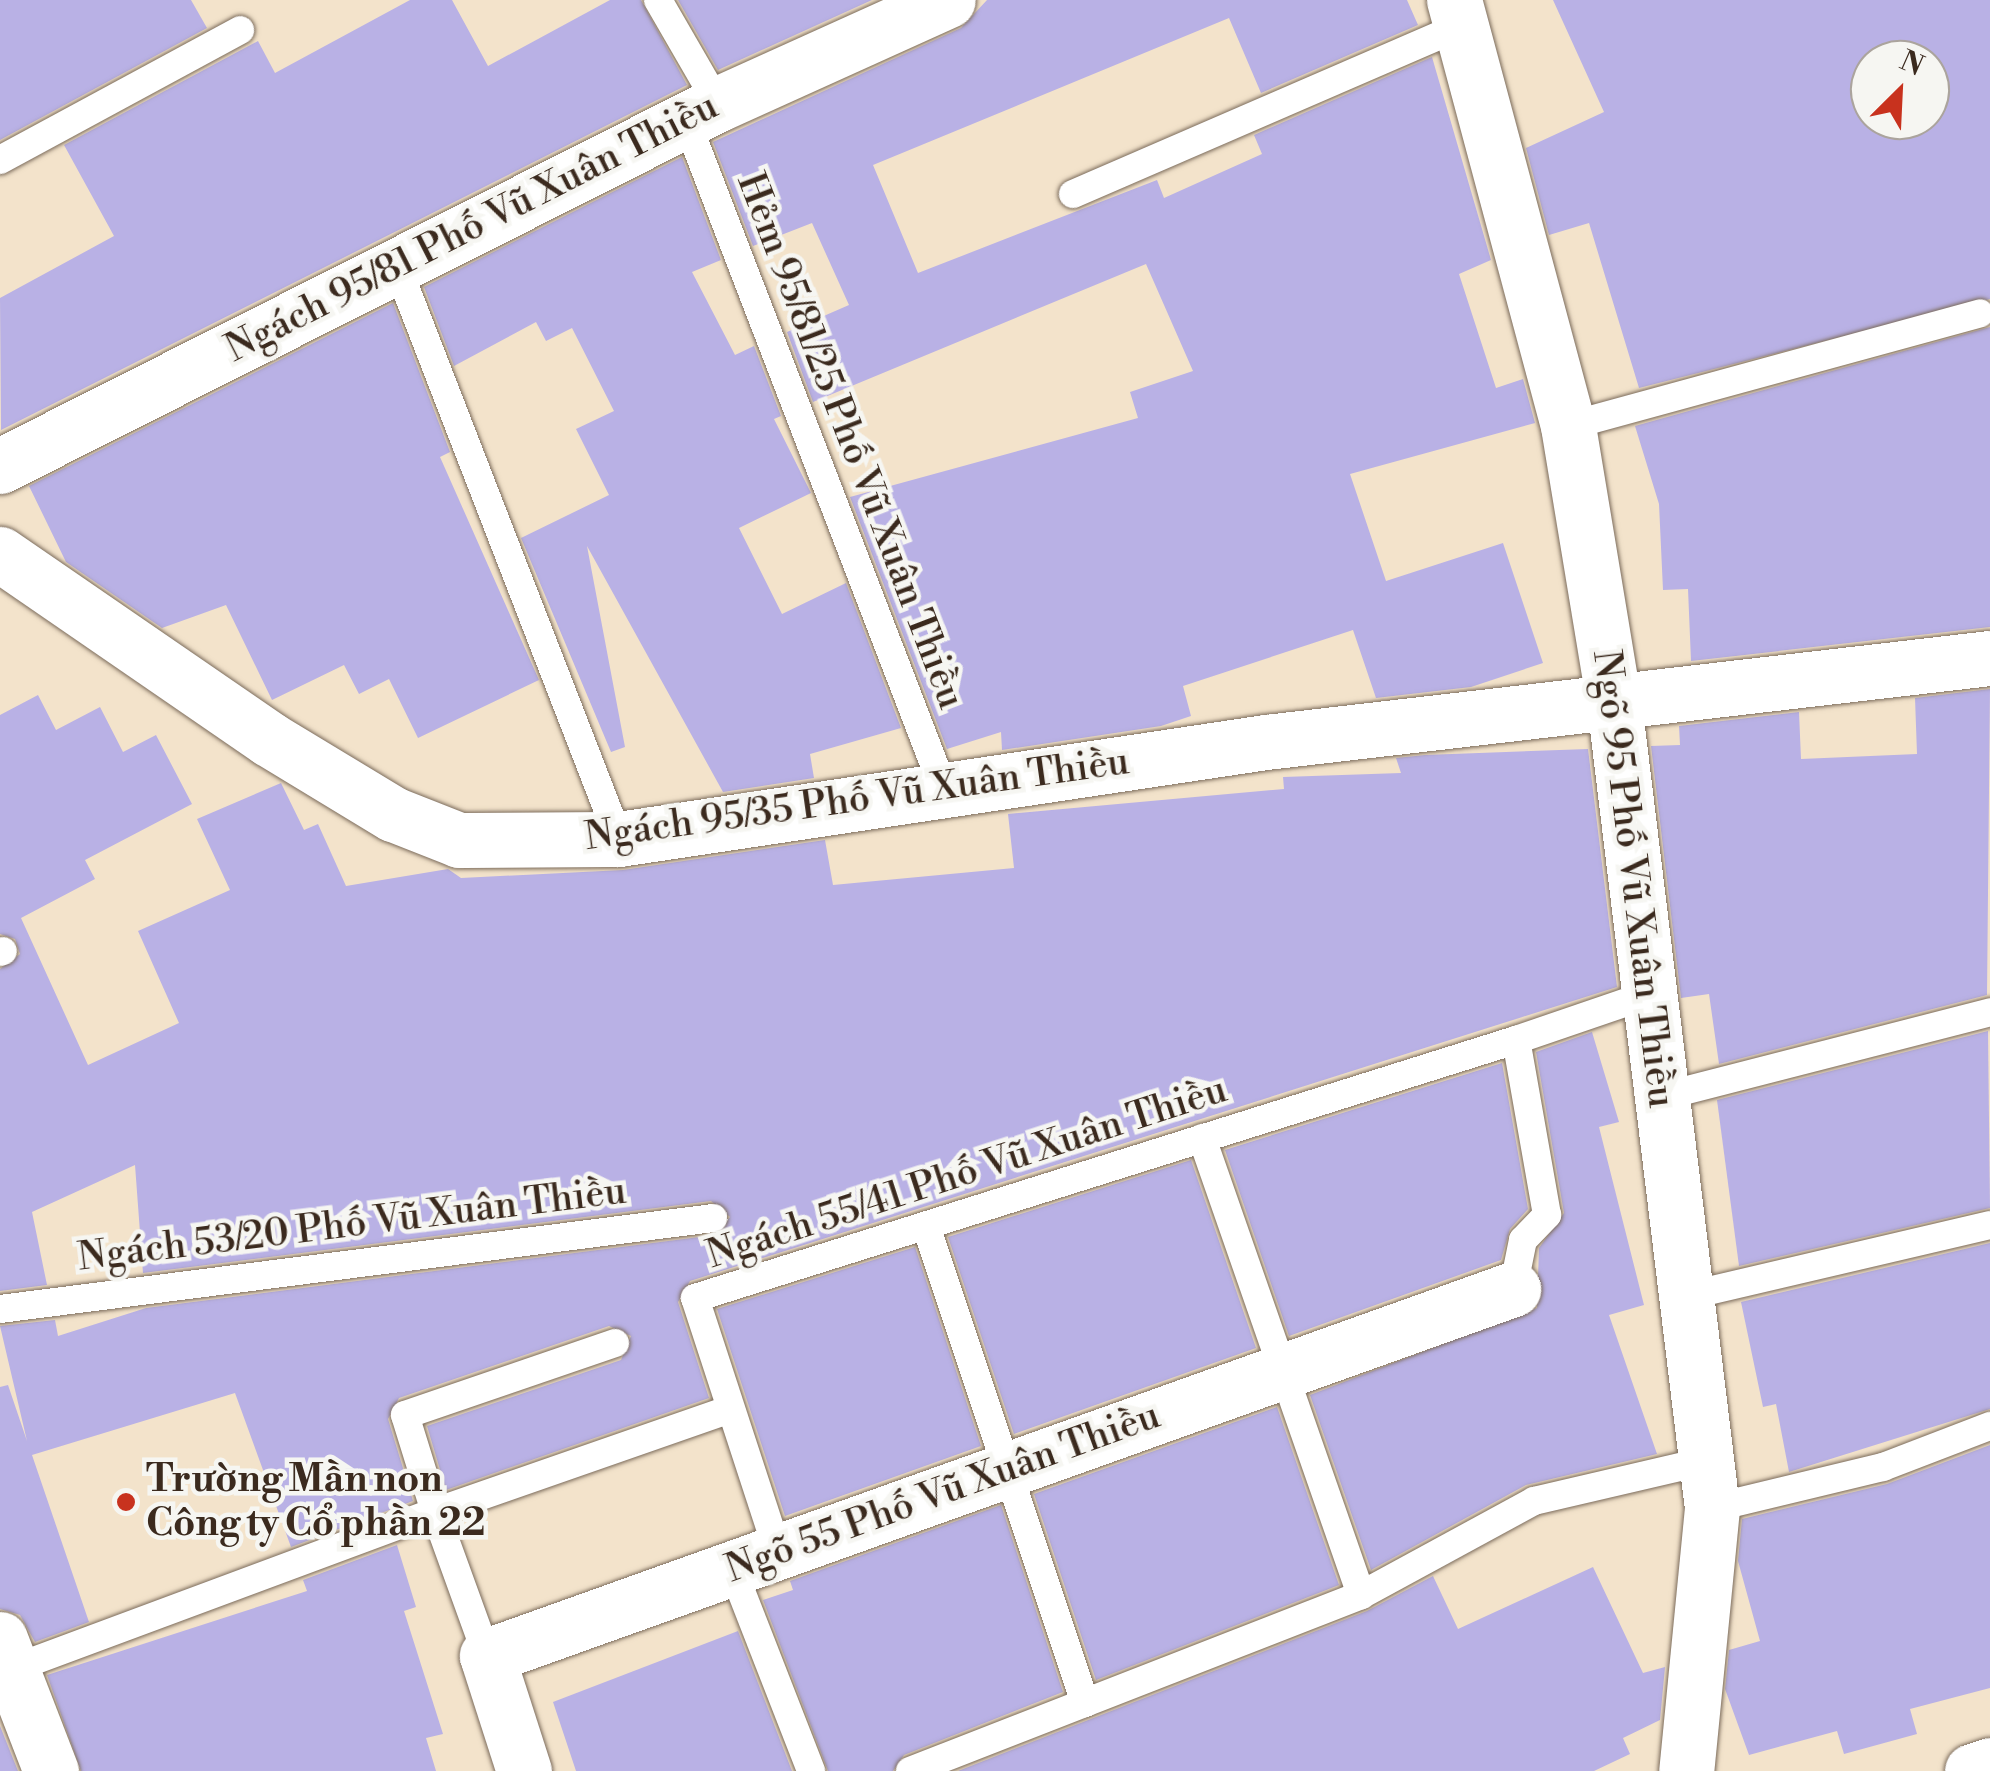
<!DOCTYPE html>
<meta charset="utf-8">
<style>
body{margin:0}
#map{position:relative;width:1990px;height:1771px;overflow:hidden;background:#f3e3cb;font-family:"Libre Bodoni",serif}
div>[style]{position:absolute}
[style*='--x']{left:calc(var(--x)*1px);top:calc(var(--y)*1px);width:calc(var(--w)*1px);rotate:calc(var(--a)*1deg)}
.building>*{inset:0;background:#b9b1e5}
.roads{filter:drop-shadow(0 0 2px #7b6b5b) drop-shadow(0 0 2px #7b6b5b)}
.service>*{height:28px;margin:-14px;padding:0 14px;transform-origin:14px;border-radius:14px;background:#fff}
.minor>*{height:55px;margin:-27.5px;padding:0 27.5px;transform-origin:27.5px;border-radius:27.5px;background:#fff}
.secondary>*{height:55px;margin:-27.5px;padding:0 27.5px;transform-origin:27.5px;border-radius:27.5px;background:#fff}
.dots>*{width:28px;height:28px;translate:-50% -50%;box-sizing:border-box;border:5px solid #f6f6f2;border-radius:50%}
span{translate:-50% -50%;white-space:nowrap;text-align:center;line-height:1.15;-webkit-text-stroke:9px #f6f6f2;paint-order:stroke}
.street-label{font-size:38px;color:#3b2a1e}
.poi-label{font-size:38px;color:#3b2a1e;font-weight:700}
.left{translate:0 -50%;text-align:left}
.north{position:absolute;left:1850px;top:40px;width:100px;height:100px;box-sizing:border-box;background:#f6f6f2;border:2px solid #aba49d;border-radius:50%;rotate:24deg;font-size:28px;font-weight:700;line-height:40px;text-align:center;color:#3b2a1e}
.north::after{content:'';display:block;margin:auto;width:35px;height:45px;background:#c8321e;clip-path:polygon(50% 0,100% 100%,50% 72%,0 100%)}
</style>
<div id="map">
<div class="building">
<div style="clip-path:polygon(0 0,191px 0,207px 28px,0 140px)"></div>
<div style="clip-path:polygon(410px 0,452px 0,488px 66px,610px 0,641px 0,687px 85px,1px 430px,0 298px,114px 236px,64px 145px,258px 41px,275px 73px)"></div>
<div style="clip-path:polygon(678px 0,872px 0,718px 70px)"></div>
<div style="clip-path:polygon(987px 0,1407px 0,1418px 25px,1261px 93px,1229px 18px,873px 165px,918px 273px,1157px 180px,1164px 198px,1262px 154px,1254px 135px,1432px 57px,1491px 260px,1459px 274px,1496px 388px,1523px 379px,1535px 423px,1350px 474px,1386px 581px,1503px 543px,1543px 663px,1471px 687px,1376px 698px,1353px 630px,1183px 686px,1191px 716px,1161px 726px,1002px 750px,1001px 732px,947px 749px,850px 497px,1138px 418px,1130px 392px,1193px 371px,1146px 264px,813px 402px,787px 332px,849px 305px,812px 223px,753px 246px,713px 142px,961px 28px)"></div>
<div style="clip-path:polygon(evenodd,1553px 0,1990px 0,1990px 299px,1639px 388px,1589px 223px,1549px 235px,1526px 148px,1604px 112px,1553px 0,1870px 60px,1930px 60px,1930px 120px,1870px 120px,1870px 60px)"></div>
<div style="clip-path:polygon(682px 157px,721px 260px,692px 272px,735px 355px,754px 346px,781px 416px,774px 419px,811px 493px,739px 528px,782px 614px,846px 583px,901px 728px,810px 754px,814px 778px,723px 792px,587px 546px,625px 747px,611px 752px,521px 538px,609px 495px,576px 429px,614px 411px,572px 328px,546px 341px,536px 322px,454px 366px,424px 287px)"></div>
<div style="clip-path:polygon(393px 303px,450px 452px,440px 457px,539px 680px,418px 738px,389px 679px,359px 694px,344px 665px,272px 700px,226px 605px,162px 628px,66px 562px,29px 486px)"></div>
<div style="clip-path:polygon(1990px 327px,1990px 627px,1691px 661px,1688px 589px,1663px 590px,1659px 504px,1635px 426px)"></div>
<div style="clip-path:polygon(1990px 689px,1987px 995px,1719px 1064px,1709px 994px,1681px 998px,1651px 746px,1680px 745px,1679px 726px,1799px 712px,1801px 759px,1917px 754px,1915px 698px)"></div>
<div style="clip-path:polygon(38px 695px,56px 730px,100px 707px,123px 752px,156px 735px,192px 804px,85px 860px,95px 879px,21px 918px,88px 1065px,179px 1023px,138px 931px,230px 890px,197px 819px,281px 783px,304px 830px,318px 824px,346px 886px,448px 869px,461px 878px,623px 870px,825px 840px,833px 885px,1014px 868px,1008px 814px,1284px 789px,1283px 777px,1401px 773px,1396px 758px,1425px 755px,1588px 749px,1617px 987px,690px 1281px,678px 1302px,709px 1398px,446px 1490px,427px 1426px,621px 1360px,631px 1336px,609px 1326px,399px 1398px,388px 1419px,413px 1501px,291px 1547px,235px 1393px,32px 1455px,89px 1622px,35px 1642px,20px 1615px,0 1609px,0 1387px,8px 1385px,27px 1441px,0 1326px,55px 1320px,58px 1336px,146px 1308px,715px 1235px,730px 1217px,711px 1201px,143px 1273px,135px 1165px,32px 1212px,47px 1285px,0 1291px,0 969px,20px 954px,15px 939px,0 934px,0 715px)"></div>
<div style="clip-path:polygon(1988px 1031px,1990px 1208px,1739px 1266px,1717px 1100px)"></div>
<div style="clip-path:polygon(1592px 1032px,1619px 1122px,1599px 1127px,1644px 1305px,1609px 1315px,1657px 1454px,1526px 1485px,1371px 1570px,1310px 1395px,1537px 1308px,1539px 1248px,1564px 1213px,1536px 1052px)"></div>
<div style="clip-path:polygon(1502px 1063px,1528px 1209px,1510px 1229px,1501px 1260px,1289px 1336px,1225px 1150px)"></div>
<div style="clip-path:polygon(1191px 1160px,1256px 1348px,1014px 1434px,948px 1237px)"></div>
<div style="clip-path:polygon(1990px 1243px,1990px 1409px,1789px 1472px,1776px 1404px,1763px 1407px,1741px 1302px)"></div>
<div style="clip-path:polygon(915px 1247px,981px 1446px,785px 1516px,717px 1309px)"></div>
<div style="clip-path:polygon(1277px 1407px,1339px 1585px,1096px 1680px,1034px 1494px)"></div>
<div style="clip-path:polygon(1990px 1445px,1990px 1688px,1910px 1709px,1917px 1734px,1844px 1754px,1837px 1731px,1749px 1755px,1725px 1689px,1729px 1650px,1760px 1641px,1738px 1561px,1742px 1519px,1887px 1484px)"></div>
<div style="clip-path:polygon(1001px 1505px,1063px 1692px,904px 1755px,893px 1771px,828px 1771px,763px 1600px,793px 1590px,790px 1581px)"></div>
<div style="clip-path:polygon(397px 1545px,416px 1607px,404px 1611px,443px 1734px,426px 1738px,436px 1771px,81px 1771px,47px 1675px,307px 1591px,303px 1580px)"></div>
<div style="clip-path:polygon(1593px 1567px,1643px 1673px,1665px 1667px,1660px 1720px,1623px 1738px,1630px 1754px,1594px 1771px,958px 1771px,1367px 1611px,1433px 1576px,1458px 1629px)"></div>
<div style="clip-path:polygon(738px 1631px,792px 1771px,576px 1771px,553px 1702px)"></div>
<div style="clip-path:polygon(0 1726px,18px 1771px,0 1771px)"></div>
</div>
<div class="roads">
<div class="service">
<div style="--x:658;--y:0;--w:120;--a:60"></div>
<div style="--x:686;--y:120;--w:718;--a:68.94"></div>
<div style="--x:0;--y:160;--w:273;--a:-28.4"></div>
<div style="--x:1073;--y:194;--w:425;--a:-23.4"></div>
<div style="--x:397;--y:266;--w:615;--a:68.82"></div>
<div style="--x:1568;--y:426;--w:427;--a:-15.3"></div>
<div style="--x:0;--y:952;--w:3;--a:-18"></div>
<div style="--x:1660;--y:1097;--w:341;--a:-14.4"></div>
<div style="--x:1202;--y:1138;--w:484;--a:70.8"></div>
<div style="--x:926;--y:1226;--w:503;--a:71.57"></div>
<div style="--x:1513;--y:1289;--w:50;--a:-78.5"></div>
<div style="--x:1523;--y:1240;--w:35;--a:-46"></div>
<div style="--x:1547;--y:1215;--w:178;--a:-100"></div>
<div style="--x:1516;--y:1040;--w:142;--a:-18.9"></div>
<div style="--x:1687;--y:1296;--w:311;--a:-13.2"></div>
<div style="--x:0;--y:1309;--w:719;--a:-7.27"></div>
<div style="--x:615;--y:1343;--w:222;--a:161.1"></div>
<div style="--x:405;--y:1415;--w:102;--a:72.8"></div>
<div style="--x:435;--y:1512;--w:312;--a:-19.2"></div>
<div style="--x:1712;--y:1508;--w:176;--a:-13.5"></div>
<div style="--x:1883;--y:1467;--w:115;--a:-21"></div>
<div style="--x:778;--y:1552;--w:267;--a:-108.1"></div>
<div style="--x:695;--y:1298;--w:861;--a:-17.45"></div>
<div style="--x:732;--y:1568;--w:218;--a:68.7"></div>
<div style="--x:12;--y:1669;--w:451;--a:-20.4"></div>
<div style="--x:435;--y:1512;--w:153;--a:70.1"></div>
<div style="--x:910;--y:1771;--w:484;--a:-21.3"></div>
<div style="--x:1361;--y:1595;--w:197;--a:-28.5"></div>
<div style="--x:1534;--y:1501;--w:177;--a:-13.1"></div>
</div>
<div class="minor">
<div style="--x:1454;--y:0;--w:441;--a:75"></div>
<div style="--x:1568;--y:426;--w:281;--a:80.6"></div>
<div style="--x:1614;--y:703;--w:811;--a:83.06"></div>
<div style="--x:1712;--y:1508;--w:264;--a:95.6"></div>
<div style="--x:0;--y:466;--w:804;--a:-26.76"></div>
<div style="--x:718;--y:104;--w:252;--a:-24.3"></div>
<div style="--x:0;--y:554;--w:326;--a:34.5"></div>
<div style="--x:269;--y:739;--w:145;--a:31.2"></div>
<div style="--x:393;--y:814;--w:71;--a:21.5"></div>
<div style="--x:459;--y:840;--w:160;--a:-0.4"></div>
<div style="--x:619;--y:839;--w:654;--a:-8.53"></div>
<div style="--x:1266;--y:742;--w:729;--a:-6.62"></div>
<div style="--x:0;--y:1639;--w:142;--a:68.9"></div>
<div style="--x:524;--y:1771;--w:121;--a:-107.8"></div>
<div style="--x:487;--y:1656;--w:1090;--a:-19.68"></div>
</div>
<div class="secondary">
<div style="--x:1972;--y:1771;--w:19;--a:-18"></div>
</div>
</div>
<div class="dots">
<div style="left:126px;top:1502px;background:#c8321e"></div>
</div>
<div class="street-label">
<span style="left:472px;top:228px;rotate:-27deg">Ngách 95/81 Phố Vũ Xuân Thiều</span>
<span style="left:850px;top:441px;rotate:69deg">Hẻm 95/81/25 Phố Vũ Xuân Thiều</span>
<span style="left:857px;top:800px;rotate:-8deg">Ngách 95/35 Phố Vũ Xuân Thiều</span>
<span style="left:1633px;top:879px;rotate:83deg">Ngõ 95 Phố Vũ Xuân Thiều</span>
<span style="left:967px;top:1173px;rotate:-18deg">Ngách 55/41 Phố Vũ Xuân Thiều</span>
<span style="left:352px;top:1225px;rotate:-7deg">Ngách 53/20 Phố Vũ Xuân Thiều</span>
<span style="left:943px;top:1493px;rotate:-20deg">Ngõ 55 Phố Vũ Xuân Thiều</span>
</div>
<div class="poi-label">
<span class="left" style="left:146px;top:1502px">Trường Mần non<br>Công ty Cổ phần 22</span>
</div>
<div class="north">N</div>
</div>
